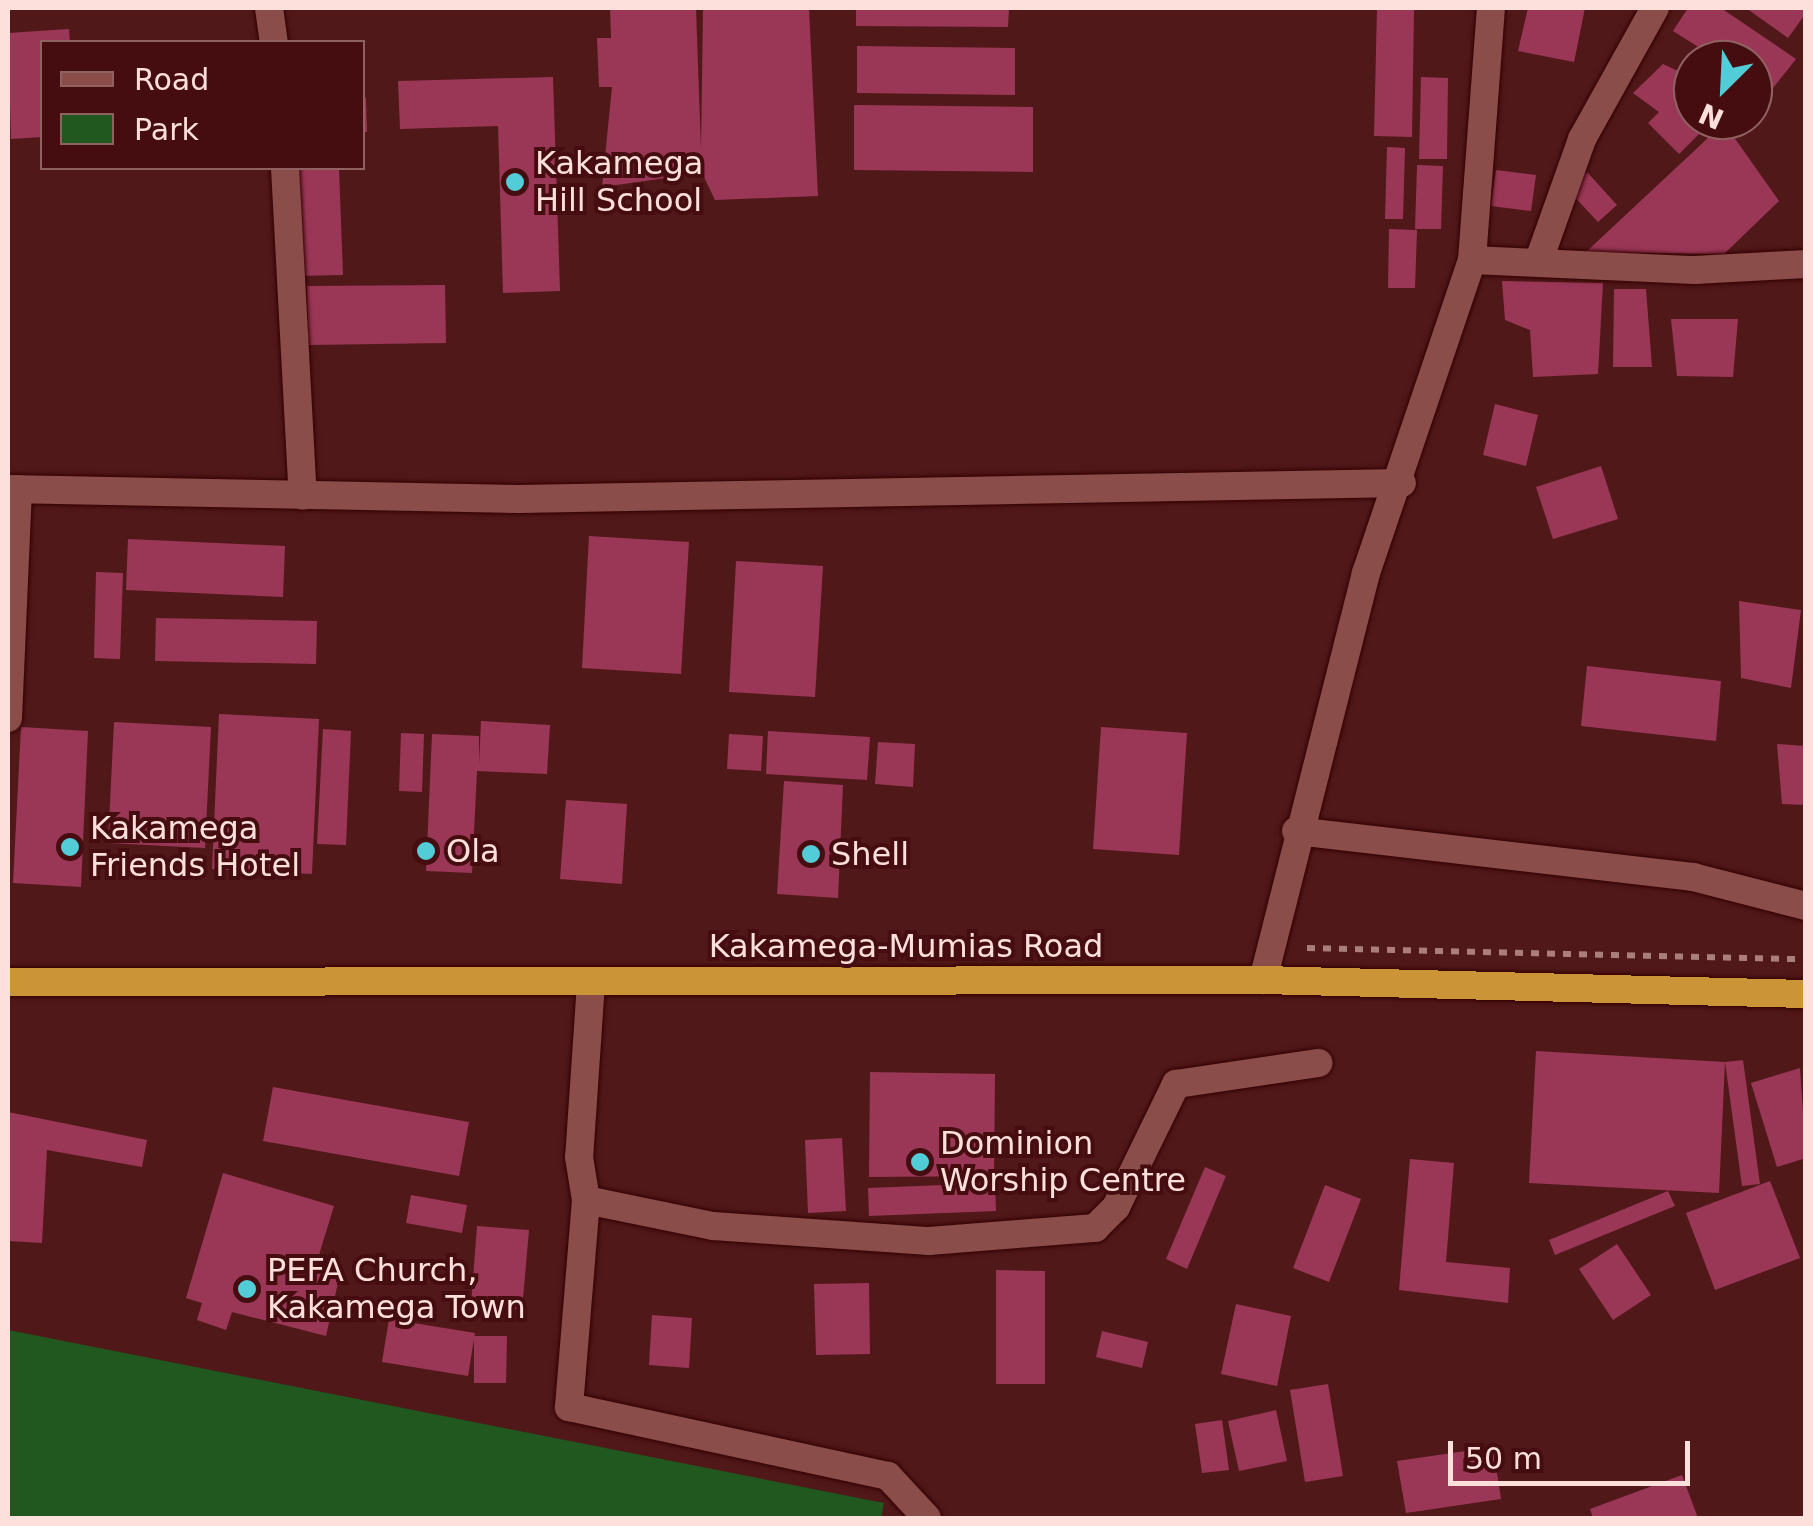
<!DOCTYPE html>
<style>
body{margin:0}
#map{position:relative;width:1813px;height:1526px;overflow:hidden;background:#511819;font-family:"DejaVu Sans",sans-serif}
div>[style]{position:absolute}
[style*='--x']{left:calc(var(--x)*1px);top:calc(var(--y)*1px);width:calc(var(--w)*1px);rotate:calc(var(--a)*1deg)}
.green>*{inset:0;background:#205820}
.building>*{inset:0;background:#9a3757}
.path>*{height:6px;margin-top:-3px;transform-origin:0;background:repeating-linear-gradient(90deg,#a97e7d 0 8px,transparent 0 16px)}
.roads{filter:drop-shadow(0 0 2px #340003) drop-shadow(0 0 2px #340003)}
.minor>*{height:28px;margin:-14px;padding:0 14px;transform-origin:14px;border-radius:14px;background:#8b4d4a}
.trunk>*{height:28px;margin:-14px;padding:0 14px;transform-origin:14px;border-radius:14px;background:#ca9437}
.dots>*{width:28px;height:28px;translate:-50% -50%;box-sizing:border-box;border:5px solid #450d0f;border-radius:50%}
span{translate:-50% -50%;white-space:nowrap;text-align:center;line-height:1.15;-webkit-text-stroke:8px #450d0f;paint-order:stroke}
.poi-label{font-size:32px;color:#fddfdc}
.left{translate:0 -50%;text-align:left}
.street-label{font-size:32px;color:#fddfdc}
.frame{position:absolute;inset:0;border:10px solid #fddfdc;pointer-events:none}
.legend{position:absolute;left:40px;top:40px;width:325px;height:130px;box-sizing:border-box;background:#450d0f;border:2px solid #8f6161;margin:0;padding:12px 18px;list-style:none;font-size:30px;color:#fddfdc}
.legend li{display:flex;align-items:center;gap:20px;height:50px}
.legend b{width:50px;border:2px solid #8f6161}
.north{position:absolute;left:1673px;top:40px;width:100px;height:100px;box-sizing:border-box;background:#450d0f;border:2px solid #8f6161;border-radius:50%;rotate:204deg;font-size:28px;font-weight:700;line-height:40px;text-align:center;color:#fddfdc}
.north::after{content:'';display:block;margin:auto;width:35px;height:45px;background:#52ccd6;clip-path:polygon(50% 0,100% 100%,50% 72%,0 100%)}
.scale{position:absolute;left:1448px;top:1441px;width:242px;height:45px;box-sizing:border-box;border:5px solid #fddfdc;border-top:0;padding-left:12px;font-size:30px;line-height:35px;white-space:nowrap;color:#fddfdc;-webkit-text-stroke:8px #450d0f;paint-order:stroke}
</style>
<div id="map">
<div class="green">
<div style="clip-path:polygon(8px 1330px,884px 1503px,881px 1518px,8px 1518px)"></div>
</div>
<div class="building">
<div style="clip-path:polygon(610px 8px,696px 8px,701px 150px,703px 8px,809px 8px,818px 196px,715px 200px,702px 173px,602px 187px,612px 87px,599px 87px,597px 38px,611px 38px)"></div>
<div style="clip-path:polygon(856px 8px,1009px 8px,1008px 27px,856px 26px)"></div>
<div style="clip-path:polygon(1377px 8px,1414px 9px,1412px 137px,1374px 136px)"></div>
<div style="clip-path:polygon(1528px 8px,1585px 8px,1574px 62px,1518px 51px)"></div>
<div style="clip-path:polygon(1688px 8px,1721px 8px,1796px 59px,1769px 93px,1753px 82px,1753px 60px,1719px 60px,1673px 31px)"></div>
<div style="clip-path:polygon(1746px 8px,1806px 8px,1806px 13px,1788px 38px)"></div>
<div style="clip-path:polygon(69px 29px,70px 42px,42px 42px,42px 137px,11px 139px,8px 33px)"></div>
<div style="clip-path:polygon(857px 46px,1015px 48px,1015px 95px,857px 93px)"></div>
<div style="clip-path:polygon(1663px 64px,1693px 78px,1693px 120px,1713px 120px,1679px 154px,1648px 123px,1659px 112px,1633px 93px)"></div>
<div style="clip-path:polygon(553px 77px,560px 291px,503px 293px,498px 126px,400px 129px,398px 81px)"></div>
<div style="clip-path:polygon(1421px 77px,1448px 78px,1447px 159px,1419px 159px)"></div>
<div style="clip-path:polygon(362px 98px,366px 98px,367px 132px,362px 132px)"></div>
<div style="clip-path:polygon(854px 105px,1033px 107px,1033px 172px,854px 170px)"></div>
<div style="clip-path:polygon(1724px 123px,1779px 201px,1724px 254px,1586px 252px)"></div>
<div style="clip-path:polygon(1387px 147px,1405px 148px,1403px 219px,1385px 219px)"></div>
<div style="clip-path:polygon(1417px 165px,1443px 166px,1441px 229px,1415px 229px)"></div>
<div style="clip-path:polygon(293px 168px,339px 168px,343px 275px,296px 276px)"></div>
<div style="clip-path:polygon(1496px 170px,1536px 175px,1531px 211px,1491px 206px)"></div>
<div style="clip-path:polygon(1587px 172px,1617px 205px,1598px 222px,1568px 190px)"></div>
<div style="clip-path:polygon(1389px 229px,1417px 230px,1415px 288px,1388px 288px)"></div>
<div style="clip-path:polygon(1502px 281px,1603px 283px,1598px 374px,1533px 377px,1530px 330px,1505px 320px)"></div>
<div style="clip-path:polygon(445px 285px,446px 343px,308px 345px,307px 286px)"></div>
<div style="clip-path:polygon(1614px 289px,1646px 289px,1652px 367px,1613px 367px)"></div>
<div style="clip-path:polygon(1671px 319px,1738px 319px,1733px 377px,1677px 376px)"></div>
<div style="clip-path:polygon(1495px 404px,1538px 415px,1526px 466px,1483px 455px)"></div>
<div style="clip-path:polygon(1601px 466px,1618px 519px,1553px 539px,1536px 487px)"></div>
<div style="clip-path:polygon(589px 536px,689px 542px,681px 674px,582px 668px)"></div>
<div style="clip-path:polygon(128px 539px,285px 546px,283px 597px,126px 590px)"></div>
<div style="clip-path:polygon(736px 561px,823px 566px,815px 697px,729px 692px)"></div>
<div style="clip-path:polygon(96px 572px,123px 573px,120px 659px,94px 658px)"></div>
<div style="clip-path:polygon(1739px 601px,1801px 610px,1791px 688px,1741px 678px)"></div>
<div style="clip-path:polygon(156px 618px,317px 621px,316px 664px,155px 661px)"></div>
<div style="clip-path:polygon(1587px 666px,1721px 681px,1716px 741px,1581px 726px)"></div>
<div style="clip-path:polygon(219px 714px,319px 719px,312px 874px,212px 869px)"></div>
<div style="clip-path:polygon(481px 721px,550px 725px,547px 774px,477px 771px,472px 873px,426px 871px,432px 734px,479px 736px,479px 765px)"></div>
<div style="clip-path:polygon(114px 722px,211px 727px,205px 848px,108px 843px)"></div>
<div style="clip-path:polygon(21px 727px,88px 731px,81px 887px,13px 883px)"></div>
<div style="clip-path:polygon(1101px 727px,1187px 733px,1179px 855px,1093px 849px)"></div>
<div style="clip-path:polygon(323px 729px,351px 731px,346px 845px,317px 844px)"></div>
<div style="clip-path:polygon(768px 731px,870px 737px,867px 780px,766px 774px)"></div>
<div style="clip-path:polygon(401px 733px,424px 734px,422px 792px,399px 791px)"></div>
<div style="clip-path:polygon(729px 734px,763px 736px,761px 771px,727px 769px)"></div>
<div style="clip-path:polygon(878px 742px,915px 744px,913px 787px,875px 784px)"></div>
<div style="clip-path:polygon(1777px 744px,1806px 746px,1806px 805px,1782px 804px)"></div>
<div style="clip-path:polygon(784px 781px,843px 785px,838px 898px,777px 894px)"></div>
<div style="clip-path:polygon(566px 800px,627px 804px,622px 884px,560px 879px)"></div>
<div style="clip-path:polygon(1536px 1051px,1725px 1062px,1719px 1193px,1529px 1183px)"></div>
<div style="clip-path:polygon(1743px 1060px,1760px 1184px,1742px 1186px,1725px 1062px)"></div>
<div style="clip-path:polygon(1800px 1068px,1806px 1158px,1777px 1167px,1751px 1083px)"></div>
<div style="clip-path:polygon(870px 1072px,995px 1074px,994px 1176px,869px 1177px)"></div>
<div style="clip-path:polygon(273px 1087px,469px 1122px,459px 1176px,263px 1141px)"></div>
<div style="clip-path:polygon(8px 1112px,147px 1140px,142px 1167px,47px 1150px,42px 1243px,8px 1241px)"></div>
<div style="clip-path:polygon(842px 1138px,846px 1211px,808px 1213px,805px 1140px)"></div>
<div style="clip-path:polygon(1410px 1159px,1454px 1163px,1446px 1262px,1510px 1268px,1508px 1303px,1399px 1290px)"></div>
<div style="clip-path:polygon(1205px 1167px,1226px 1176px,1187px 1269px,1166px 1259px)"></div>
<div style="clip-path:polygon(223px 1173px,334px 1206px,315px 1268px,340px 1274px,326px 1336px,232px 1312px,226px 1330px,197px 1320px,202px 1303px,186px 1298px)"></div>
<div style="clip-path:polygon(1770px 1181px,1800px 1258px,1715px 1290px,1686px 1213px)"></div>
<div style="clip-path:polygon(995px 1183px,996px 1211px,869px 1216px,868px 1188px)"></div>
<div style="clip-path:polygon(1325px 1185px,1361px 1199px,1329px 1282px,1293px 1268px)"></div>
<div style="clip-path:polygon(1668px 1191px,1675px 1206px,1555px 1255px,1549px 1240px)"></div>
<div style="clip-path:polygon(411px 1195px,467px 1205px,462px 1233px,406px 1223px)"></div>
<div style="clip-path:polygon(477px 1226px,529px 1230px,522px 1310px,471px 1306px)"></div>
<div style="clip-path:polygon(1617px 1244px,1651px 1295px,1613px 1320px,1579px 1269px)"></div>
<div style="clip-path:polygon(996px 1270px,1045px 1271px,1045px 1384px,996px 1384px)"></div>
<div style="clip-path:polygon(869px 1283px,870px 1354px,816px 1355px,814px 1284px)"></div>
<div style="clip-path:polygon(1236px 1304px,1291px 1316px,1277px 1386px,1221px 1374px)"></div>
<div style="clip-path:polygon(652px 1315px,692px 1318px,689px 1368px,649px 1365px)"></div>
<div style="clip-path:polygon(389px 1319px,475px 1333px,468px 1376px,382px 1362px)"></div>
<div style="clip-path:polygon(1102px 1331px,1148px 1342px,1142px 1368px,1096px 1357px)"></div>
<div style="clip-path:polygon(474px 1336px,507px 1336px,506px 1383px,474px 1383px)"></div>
<div style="clip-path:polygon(1328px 1384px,1343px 1476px,1305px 1482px,1290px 1390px)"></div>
<div style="clip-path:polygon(1276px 1410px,1287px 1461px,1239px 1471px,1228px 1421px)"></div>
<div style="clip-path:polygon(1222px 1420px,1229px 1470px,1202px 1473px,1195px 1424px)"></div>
<div style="clip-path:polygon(1493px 1447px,1501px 1499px,1406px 1513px,1397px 1461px)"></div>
<div style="clip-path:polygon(1682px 1475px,1698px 1518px,1593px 1518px,1590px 1509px)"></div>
</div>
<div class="path">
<div style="--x:1027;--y:947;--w:57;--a:0"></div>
<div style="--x:1307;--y:948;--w:499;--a:1.3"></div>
</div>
<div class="roads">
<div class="minor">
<div style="--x:269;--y:8;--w:34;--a:82"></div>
<div style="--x:285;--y:168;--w:328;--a:86.9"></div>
<div style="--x:1472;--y:260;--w:223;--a:2.6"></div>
<div style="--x:1695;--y:270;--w:111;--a:-3.1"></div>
<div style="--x:1539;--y:260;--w:128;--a:-70.4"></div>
<div style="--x:1582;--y:139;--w:150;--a:-60.9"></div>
<div style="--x:8;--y:489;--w:511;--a:1.12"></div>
<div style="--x:519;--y:499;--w:883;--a:-1.04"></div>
<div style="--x:8;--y:718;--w:229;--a:-87.5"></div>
<div style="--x:1296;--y:831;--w:400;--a:6.6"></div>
<div style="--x:1693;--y:877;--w:117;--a:14.4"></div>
<div style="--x:1263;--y:980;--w:420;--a:-75.8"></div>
<div style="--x:1366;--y:573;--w:330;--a:-71.3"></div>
<div style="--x:1472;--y:260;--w:253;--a:-85.7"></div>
<div style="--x:591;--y:983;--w:174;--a:93.9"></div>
<div style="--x:579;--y:1157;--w:44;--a:80.8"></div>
<div style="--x:586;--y:1200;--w:130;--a:11.6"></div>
<div style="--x:713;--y:1226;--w:217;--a:4"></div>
<div style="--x:929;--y:1241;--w:167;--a:-4.5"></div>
<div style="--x:1095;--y:1228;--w:30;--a:-45"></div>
<div style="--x:1116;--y:1207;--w:137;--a:-64"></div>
<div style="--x:1176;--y:1084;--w:144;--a:-8.4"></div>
<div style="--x:586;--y:1200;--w:208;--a:94.7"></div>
<div style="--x:569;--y:1407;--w:326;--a:12.2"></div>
<div style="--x:888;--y:1476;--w:57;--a:47.1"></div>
</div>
<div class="trunk">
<div style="--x:8;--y:982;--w:1255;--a:-0.09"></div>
<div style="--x:1263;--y:980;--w:543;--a:1.48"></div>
</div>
</div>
<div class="dots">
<div style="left:515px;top:182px;background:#52ccd6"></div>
<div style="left:70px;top:847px;background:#52ccd6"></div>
<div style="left:426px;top:851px;background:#52ccd6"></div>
<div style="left:811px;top:854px;background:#52ccd6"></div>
<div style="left:920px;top:1162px;background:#52ccd6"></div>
<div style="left:247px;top:1289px;background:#52ccd6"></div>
</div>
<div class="poi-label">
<span class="left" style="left:535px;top:182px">Kakamega<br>Hill School</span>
<span class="left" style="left:90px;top:847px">Kakamega<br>Friends Hotel</span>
<span class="left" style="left:446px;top:851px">Ola</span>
<span class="left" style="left:831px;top:854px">Shell</span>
<span class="left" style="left:940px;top:1162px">Dominion<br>Worship Centre</span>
<span class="left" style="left:267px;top:1289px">PEFA Church,<br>Kakamega Town</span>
</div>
<div class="street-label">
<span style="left:906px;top:946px">Kakamega-Mumias Road</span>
</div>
<div class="frame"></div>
<ul class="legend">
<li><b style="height:12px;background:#8b4d4a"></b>Road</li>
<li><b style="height:28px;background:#205820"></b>Park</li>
</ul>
<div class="north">N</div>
<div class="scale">50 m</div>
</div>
